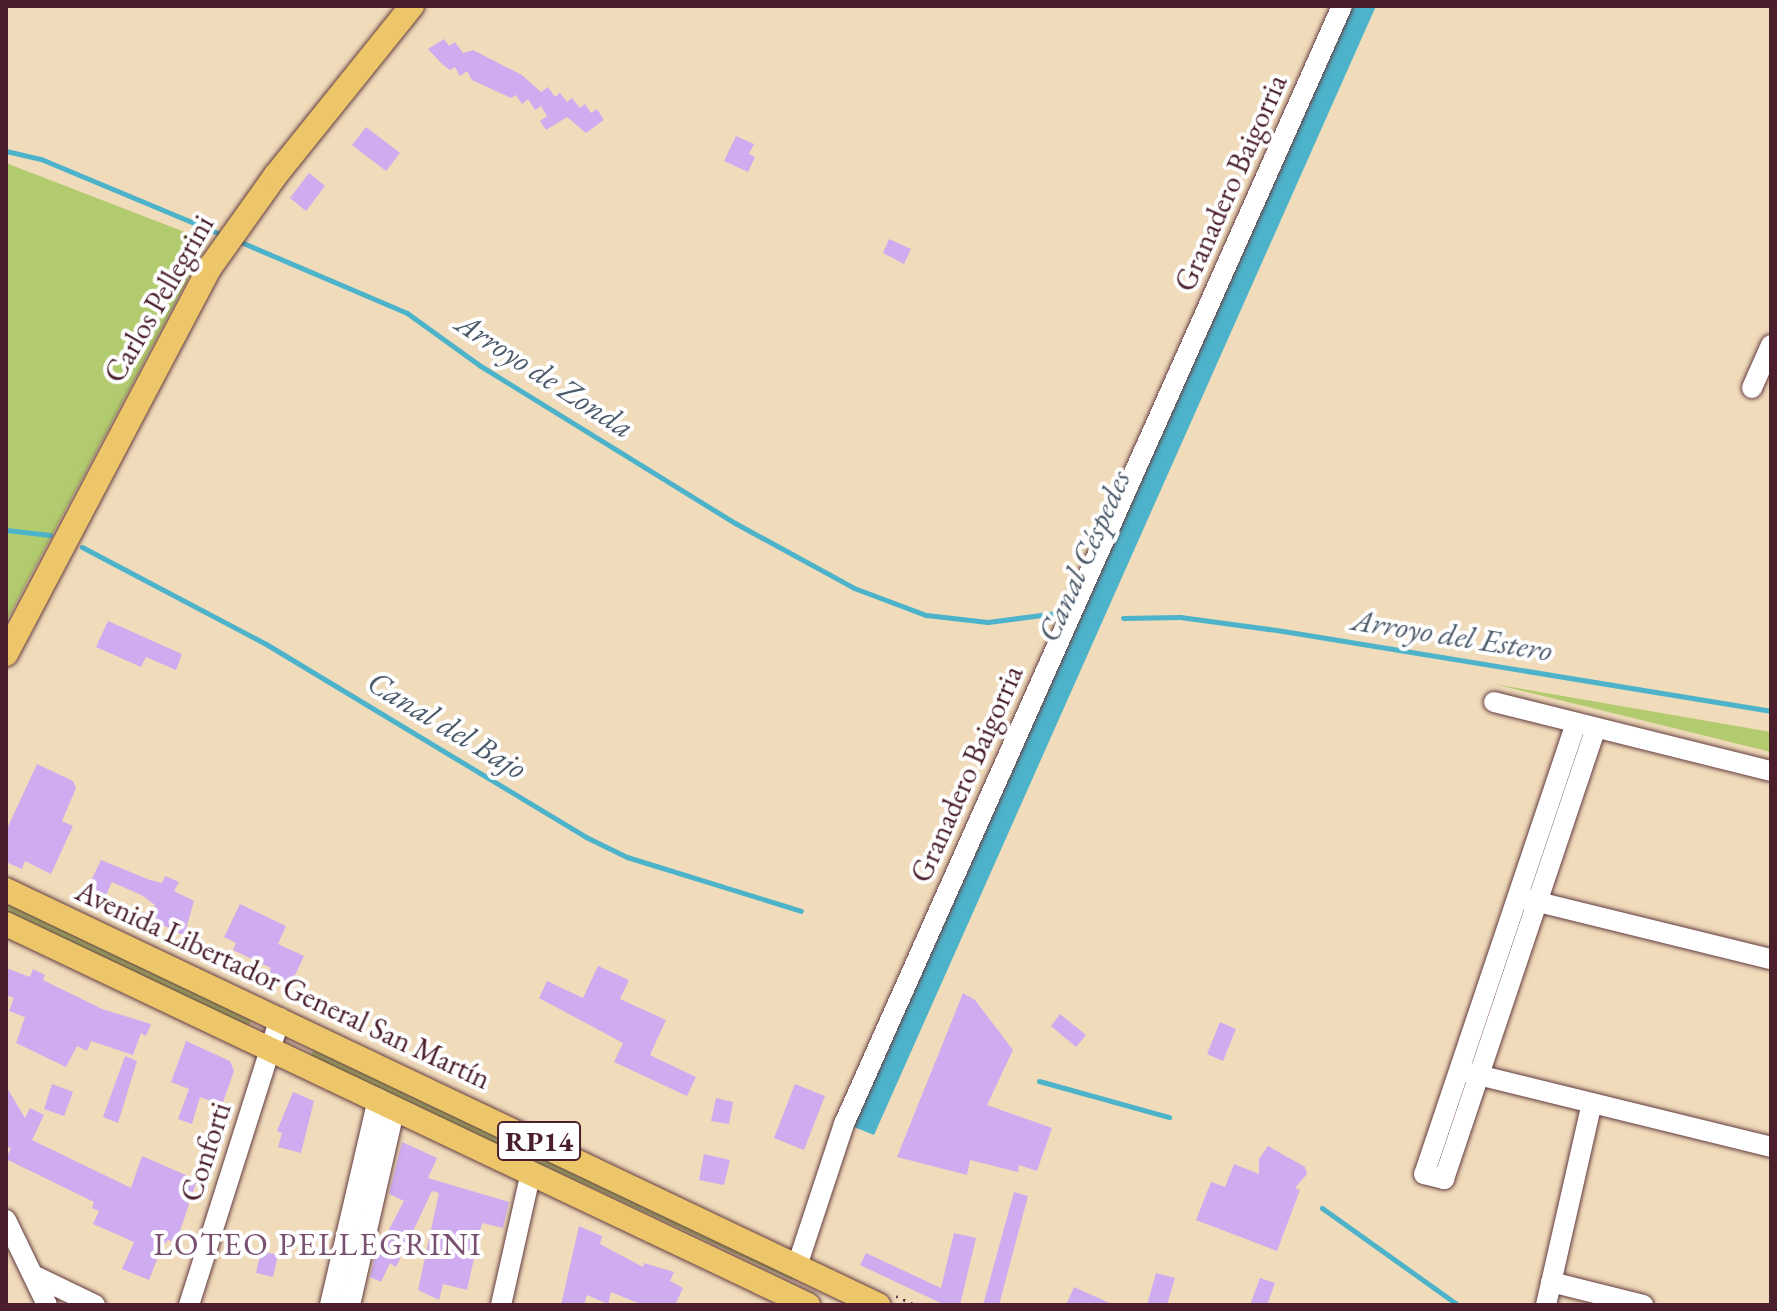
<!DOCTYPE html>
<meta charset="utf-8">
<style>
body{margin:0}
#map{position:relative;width:1777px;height:1311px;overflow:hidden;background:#f0dbba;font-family:"EB Garamond",serif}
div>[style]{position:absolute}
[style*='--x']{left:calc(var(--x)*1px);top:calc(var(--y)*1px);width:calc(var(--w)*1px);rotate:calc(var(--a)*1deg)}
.green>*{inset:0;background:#b3cb6f}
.water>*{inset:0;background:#4cb3ca}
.stream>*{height:5px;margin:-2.5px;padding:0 2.5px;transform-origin:2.5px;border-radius:2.5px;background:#4cb3ca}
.building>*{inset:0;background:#cfacf0}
.path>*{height:3px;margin-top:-1.5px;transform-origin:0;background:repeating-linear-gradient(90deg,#633b40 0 2px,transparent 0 8px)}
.roads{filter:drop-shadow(0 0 2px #633b40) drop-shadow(0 0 2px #633b40)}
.minor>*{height:20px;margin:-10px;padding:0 10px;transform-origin:10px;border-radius:10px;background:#fff}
.major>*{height:24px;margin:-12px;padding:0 12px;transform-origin:12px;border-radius:12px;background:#ecc669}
span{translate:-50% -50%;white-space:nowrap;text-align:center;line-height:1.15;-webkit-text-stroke:8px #fff;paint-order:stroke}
.shield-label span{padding:2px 6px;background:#fff;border:2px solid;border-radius:6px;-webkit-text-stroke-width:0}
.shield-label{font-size:28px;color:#4a1f2b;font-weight:700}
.street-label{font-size:30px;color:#4a1f2b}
.water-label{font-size:32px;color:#4b5a6b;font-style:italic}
.neighbourhood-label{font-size:32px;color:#795070;letter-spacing:2px}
.frame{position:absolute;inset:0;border:8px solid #4a1f2b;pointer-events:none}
</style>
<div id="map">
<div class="green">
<div style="clip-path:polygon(6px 163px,208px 241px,6px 622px)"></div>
<div style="clip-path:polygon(1494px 684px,1771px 732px,1771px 752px)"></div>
<div style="clip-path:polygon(6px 900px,251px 1020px,251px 1022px,247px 1026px,6px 915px)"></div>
<div style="clip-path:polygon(314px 1048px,793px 1278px,792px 1280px,311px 1058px)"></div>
</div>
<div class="water">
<div style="clip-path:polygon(1348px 6px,1376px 6px,874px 1135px,849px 1125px)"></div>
</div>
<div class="stream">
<div style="--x:6;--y:151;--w:36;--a:13"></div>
<div style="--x:41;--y:159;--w:197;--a:22.7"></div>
<div style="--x:236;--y:240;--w:186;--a:23.1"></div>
<div style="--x:407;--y:313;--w:89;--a:35.8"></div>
<div style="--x:479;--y:365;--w:301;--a:31.7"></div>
<div style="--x:735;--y:523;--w:136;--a:28.6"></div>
<div style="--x:854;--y:588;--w:77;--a:20.6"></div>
<div style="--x:926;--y:615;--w:62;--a:6.4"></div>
<div style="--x:988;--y:622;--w:69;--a:-7.5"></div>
<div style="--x:6;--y:530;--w:44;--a:6.5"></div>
<div style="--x:82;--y:547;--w:208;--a:27.8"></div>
<div style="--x:266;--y:644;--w:374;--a:31.1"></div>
<div style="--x:586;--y:837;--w:46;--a:26"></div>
<div style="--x:627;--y:857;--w:182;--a:17.2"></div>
<div style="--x:1123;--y:618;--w:57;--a:-1"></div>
<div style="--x:1180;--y:617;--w:104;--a:7.7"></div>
<div style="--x:1283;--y:631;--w:495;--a:9.3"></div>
<div style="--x:1039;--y:1081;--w:135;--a:15.5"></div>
<div style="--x:1322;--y:1208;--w:167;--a:35.5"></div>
</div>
<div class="building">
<div style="clip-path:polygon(444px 39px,449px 46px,455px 42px,463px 53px,473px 50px,522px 75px,541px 92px,548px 87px,555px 97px,560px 93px,567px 102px,572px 98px,580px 108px,585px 104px,591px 113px,597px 109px,604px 120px,586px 133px,567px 117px,546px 130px,540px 121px,547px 116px,541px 106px,535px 110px,528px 99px,522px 104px,516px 95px,511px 98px,472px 80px,467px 71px,460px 76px,455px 67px,450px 70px,442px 64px,428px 49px)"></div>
<div style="clip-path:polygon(366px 127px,400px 153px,386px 171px,352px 145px)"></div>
<div style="clip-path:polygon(736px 136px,754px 144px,749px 154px,755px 157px,748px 172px,724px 161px)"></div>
<div style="clip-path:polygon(309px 173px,325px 186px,306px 211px,290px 198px)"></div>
<div style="clip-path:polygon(889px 239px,911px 249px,904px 264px,883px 253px)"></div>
<div style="clip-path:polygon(108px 621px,182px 654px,176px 670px,146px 657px,141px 667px,96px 647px)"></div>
<div style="clip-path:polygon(37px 764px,73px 781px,76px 788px,62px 821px,73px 826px,51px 874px,25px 861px,22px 869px,6px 862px,6px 831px)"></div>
<div style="clip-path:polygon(101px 860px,150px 880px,162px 883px,165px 876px,179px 882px,174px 891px,194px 901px,184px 936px,149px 918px,155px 905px,143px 896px,112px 882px,106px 895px,88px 887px)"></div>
<div style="clip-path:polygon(240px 904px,286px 926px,278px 944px,304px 956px,289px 988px,267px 978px,271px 968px,233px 950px,236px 943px,224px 937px)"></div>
<div style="clip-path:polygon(598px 966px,629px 980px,620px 999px,666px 1020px,650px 1055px,696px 1077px,687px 1096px,614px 1062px,623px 1043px,539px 998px,547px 981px,583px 998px)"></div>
<div style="clip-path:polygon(6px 968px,30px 977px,33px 969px,45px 975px,43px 980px,102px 1009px,151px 1024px,146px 1036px,141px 1033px,133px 1055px,91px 1041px,87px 1051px,77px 1046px,66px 1067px,16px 1043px,25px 1017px,9px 1011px,14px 998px,6px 995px)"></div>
<div style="clip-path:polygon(963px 993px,975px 1000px,1013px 1050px,987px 1105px,1052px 1128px,1037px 1171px,1019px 1165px,1018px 1172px,970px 1160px,967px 1175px,897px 1157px)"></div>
<div style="clip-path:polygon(1060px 1014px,1086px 1035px,1076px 1047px,1051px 1026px)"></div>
<div style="clip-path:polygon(1220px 1022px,1236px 1029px,1223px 1061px,1207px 1054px)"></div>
<div style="clip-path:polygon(186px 1041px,230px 1061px,234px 1071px,222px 1105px,200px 1097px,192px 1124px,178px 1119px,189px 1089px,171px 1082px)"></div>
<div style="clip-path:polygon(125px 1056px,137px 1061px,118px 1123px,103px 1117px)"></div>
<div style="clip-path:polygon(52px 1084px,73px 1092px,64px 1116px,44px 1109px)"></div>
<div style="clip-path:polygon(795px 1084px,825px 1096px,804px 1150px,774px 1138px)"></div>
<div style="clip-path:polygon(6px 1086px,25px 1118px,30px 1108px,44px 1115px,32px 1140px,131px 1188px,142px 1156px,197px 1180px,176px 1243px,168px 1240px,162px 1247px,149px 1280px,122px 1269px,134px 1242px,93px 1224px,99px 1211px,92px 1208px,94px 1202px,6px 1159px,11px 1148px,6px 1146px)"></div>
<div style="clip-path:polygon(293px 1092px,314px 1101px,301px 1153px,278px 1147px,282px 1133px,277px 1131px)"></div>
<div style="clip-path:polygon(716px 1098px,733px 1102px,729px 1124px,711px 1121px)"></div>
<div style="clip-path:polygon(402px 1142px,437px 1158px,428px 1178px,509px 1202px,503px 1228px,482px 1223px,467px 1290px,443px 1284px,439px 1300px,418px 1290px,439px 1193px,432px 1191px,396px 1267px,390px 1263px,381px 1282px,370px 1277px,375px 1256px,404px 1201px,389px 1194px)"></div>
<div style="clip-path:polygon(1268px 1146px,1305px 1167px,1307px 1174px,1295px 1188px,1300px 1190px,1277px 1251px,1196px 1220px,1211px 1182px,1225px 1187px,1234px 1164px,1259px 1174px,1259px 1159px)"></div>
<div style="clip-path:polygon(704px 1154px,730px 1160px,724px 1185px,699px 1180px)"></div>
<div style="clip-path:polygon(1014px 1192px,1028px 1196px,999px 1305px,983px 1305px)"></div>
<div style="clip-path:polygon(579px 1226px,602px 1236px,600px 1244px,643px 1267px,644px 1263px,674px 1272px,670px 1281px,683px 1288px,675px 1305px,643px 1305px,611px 1292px,608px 1304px,587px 1295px,584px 1305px,561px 1305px)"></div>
<div style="clip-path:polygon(954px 1233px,976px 1238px,960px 1305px,945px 1305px,860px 1265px,866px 1253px,941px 1288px)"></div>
<div style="clip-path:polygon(261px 1251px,278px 1255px,273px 1277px,256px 1273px)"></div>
<div style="clip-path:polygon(1156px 1273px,1175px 1278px,1167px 1305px,1147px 1305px)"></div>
<div style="clip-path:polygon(1260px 1278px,1275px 1283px,1267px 1305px,1250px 1305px)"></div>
<div style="clip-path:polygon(1074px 1287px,1114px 1305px,1066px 1305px)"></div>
</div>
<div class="path">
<div style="--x:896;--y:1296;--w:21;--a:25"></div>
</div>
<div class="roads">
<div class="minor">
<div style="--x:1752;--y:388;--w:47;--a:-66.2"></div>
<div style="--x:1494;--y:702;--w:285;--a:14"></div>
<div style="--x:1576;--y:723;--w:476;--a:108.6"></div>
<div style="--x:1424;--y:1174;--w:21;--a:14"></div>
<div style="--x:1444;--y:1179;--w:476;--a:-71.4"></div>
<div style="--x:1526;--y:899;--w:252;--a:13.8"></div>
<div style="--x:1466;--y:1072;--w:314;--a:13.8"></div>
<div style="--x:6;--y:1220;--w:94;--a:64.2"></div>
<div style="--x:797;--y:1266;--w:150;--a:-71.7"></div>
<div style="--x:844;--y:1124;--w:1224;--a:-65.99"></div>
<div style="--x:33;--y:1275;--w:69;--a:25.8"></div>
<div style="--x:1551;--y:1282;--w:95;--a:14"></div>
<div style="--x:189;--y:1305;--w:301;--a:-72.4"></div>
<div style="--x:330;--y:1305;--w:212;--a:-76.9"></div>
<div style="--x:350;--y:1305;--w:203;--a:-77.2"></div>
<div style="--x:501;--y:1305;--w:136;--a:-77.3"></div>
<div style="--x:1546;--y:1305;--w:207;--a:-77.2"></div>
</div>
<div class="major">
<div style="--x:6;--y:654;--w:439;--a:-62.2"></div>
<div style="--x:211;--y:266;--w:112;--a:-54.5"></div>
<div style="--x:276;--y:175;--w:217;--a:-51.2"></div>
<div style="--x:6;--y:890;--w:966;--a:25.45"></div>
<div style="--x:6;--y:924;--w:888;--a:25.41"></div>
</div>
</div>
<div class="shield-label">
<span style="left:539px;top:1141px">RP14</span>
</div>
<div class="street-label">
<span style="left:1231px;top:183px;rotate:-66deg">Granadero Baigorria</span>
<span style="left:159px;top:299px;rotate:-60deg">Carlos Pellegrini</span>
<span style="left:967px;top:774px;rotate:-66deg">Granadero Baigorria</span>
<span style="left:283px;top:985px;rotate:25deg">Avenida Libertador General San Martín</span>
<span style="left:206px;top:1152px;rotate:-72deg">Conforti</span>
</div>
<div class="water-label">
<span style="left:545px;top:375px;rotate:33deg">Arroyo de Zonda</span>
<span style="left:1084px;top:556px;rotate:-66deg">Canal Céspedes</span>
<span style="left:1452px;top:635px;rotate:9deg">Arroyo del Estero</span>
<span style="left:447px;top:725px;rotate:31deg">Canal del Bajo</span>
</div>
<div class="neighbourhood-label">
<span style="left:318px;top:1244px">LOTEO PELLEGRINI</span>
</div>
<div class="frame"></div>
</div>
